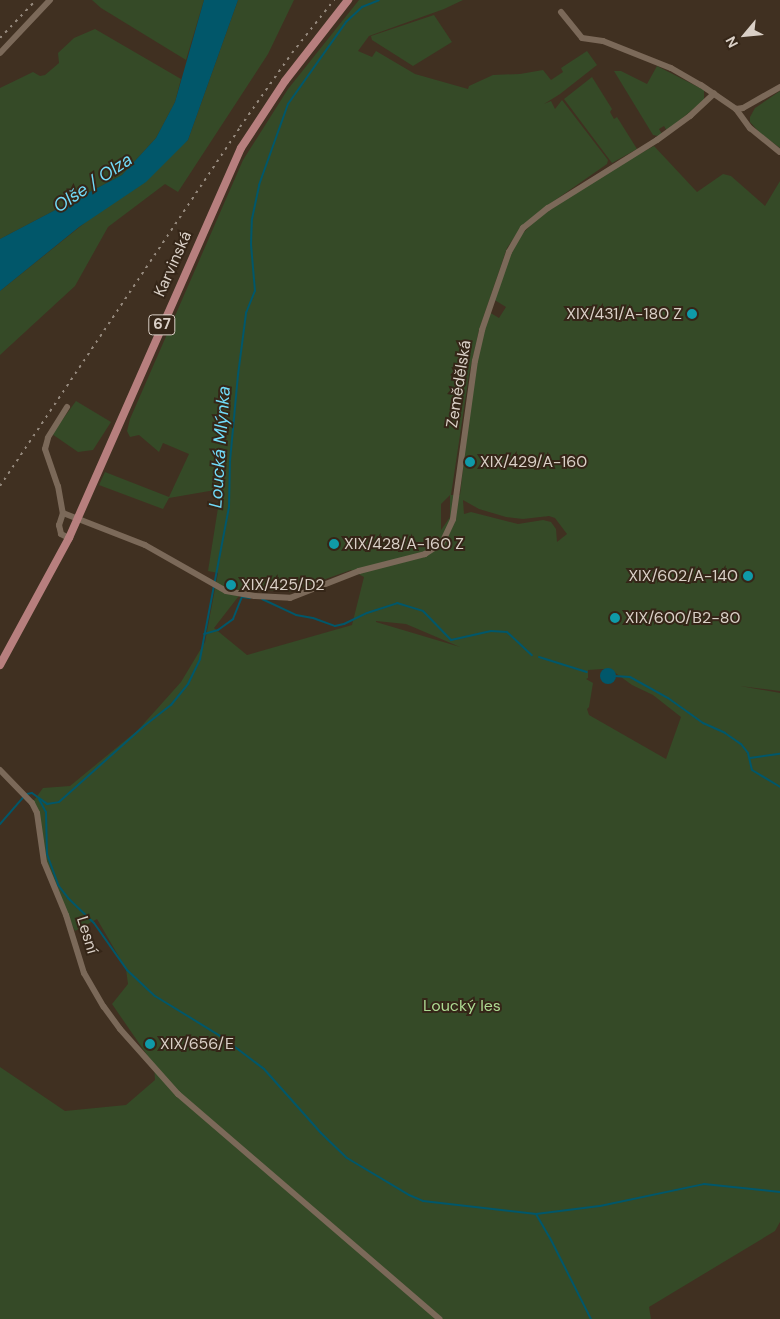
<!DOCTYPE html>
<meta charset="utf-8">
<style>
body{margin:0}
#map{position:relative;width:780px;height:1319px;overflow:hidden;background:#403021;font-family:"DM Sans",sans-serif}
div>[style]{position:absolute}
[style*='--x']{left:calc(var(--x)*1px);top:calc(var(--y)*1px);width:calc(var(--w)*1px);rotate:calc(var(--a)*1deg)}
.green>*{inset:0;background:#354a27}
.water>*{inset:0;background:#01576a}
.round{border-radius:50%}
.stream>*{height:2px;margin:-1px;padding:0 1px;transform-origin:1px;border-radius:1px;background:#01576a}
.minor>*{height:6px;margin:-3px;padding:0 3px;transform-origin:3px;border-radius:3px;background:#7b6959}
.major>*{height:8px;margin:-4px;padding:0 4px;transform-origin:4px;border-radius:4px;background:#b77f7e}
.rail>*{height:2px;margin-top:-1px;transform-origin:0;background:repeating-linear-gradient(90deg,#95897d 0 2.5px,transparent 0 7.5px)}
.dots>*{width:14px;height:14px;translate:-50% -50%;box-sizing:border-box;border:2px solid #352618;border-radius:50%}
span{translate:-50% -50%;white-space:nowrap;text-align:center;line-height:1.15;-webkit-text-stroke:4px #352618;paint-order:stroke}
.shield-label span{padding:1px 4px;background:#352618;border:1px solid;border-radius:4px;-webkit-text-stroke-width:0}
.shield-label{font-size:15px;color:#dad0c7;font-weight:700}
.street-label{font-size:16px;color:#dad0c7}
.poi-label{font-size:16px;color:#dad0c7}
.right{translate:-100% -50%;text-align:right}
.left{translate:0 -50%;text-align:left}
.park-label{font-size:16px;color:#add992}
.water-label{font-size:18px;color:#72dcfa;font-style:italic}
.north{position:absolute;left:720px;top:10px;width:50px;height:50px;-webkit-text-stroke:4px #352618;paint-order:stroke;rotate:242deg;font-size:14px;font-weight:700;line-height:20px;text-align:center;color:#dad0c7}
.north::after{content:'';display:block;margin:auto;width:18px;height:22px;background:#dad0c7;clip-path:polygon(50% 0,100% 100%,50% 72%,0 100%)}
</style>
<div id="map">
<div class="green">
<div style="clip-path:polygon(92px 0,204px 0,186px 60px,101px 8px)"></div>
<div style="clip-path:polygon(238px 0,294px 0,268px 54px,178px 192px,165px 184px,108px 227px,75px 286px,0 355px,0 291px,188px 140px)"></div>
<div style="clip-path:polygon(evenodd,359px 0,463px 0,444px 9px,369px 36px,358px 51px,372px 57px,376px 51px,415px 74px,468px 89px,469px 86px,493px 75px,520px 74px,543px 70px,551px 80px,563px 72px,561px 68px,587px 51px,597px 65px,560px 94px,544px 104px,551px 101px,555px 109px,562px 100px,608px 160px,607px 164px,541px 210px,520px 229px,507px 248px,479px 330px,469px 375px,451px 495px,460px 495px,473px 378px,489px 312px,499px 318px,506px 307px,493px 299px,502px 273px,520px 236px,537px 219px,599px 176px,654px 146px,697px 192px,723px 174px,731px 176px,765px 206px,780px 181px,780px 691px,740px 686px,780px 693px,780px 1222px,775px 1231px,649px 1307px,651px 1319px,0 1319px,0 1067px,65px 1111px,126px 1105px,155px 1080px,154px 1065px,112px 1004px,128px 984px,126px 969px,97px 919px,75px 931px,44px 862px,32px 803px,43px 788px,70px 786px,138px 730px,181px 682px,205px 642px,218px 573px,208px 571px,221px 489px,169px 498px,163px 509px,99px 485px,105px 472px,169px 497px,189px 454px,163px 443px,159px 452px,139px 435px,130px 437px,127px 431px,130px 419px,243px 160px,288px 89px,359px 0,450px 495px,450px 517px,441px 530px,441px 504px,450px 495px,359px 0,463px 500px,479px 509px,506px 517px,523px 519px,549px 516px,555px 518px,567px 534px,557px 542px,556px 529px,551px 522px,543px 520px,518px 524px,471px 512px,464px 514px,463px 500px,359px 0,351px 570px,364px 577px,352px 625px,247px 655px,214px 628px,245px 588px,289px 592px,351px 570px,359px 0,376px 621px,406px 624px,460px 647px,376px 622px,376px 621px,359px 0,602px 669px,610px 669px,632px 685px,653px 695px,681px 717px,666px 759px,589px 715px,587px 709px,589px 707px,593px 683px,586px 679px,588px 678px,588px 670px,602px 669px)"></div>
<div style="clip-path:polygon(434px 15px,452px 42px,413px 66px,372px 40px,371px 36px)"></div>
<div style="clip-path:polygon(95px 29px,181px 79px,175px 102px,156px 138px,122px 175px,0 239px,0 88px,33px 72px,40px 76px,45px 75px,59px 63px,58px 53px,74px 38px)"></div>
<div style="clip-path:polygon(657px 66px,704px 90px,704px 100px,667px 131px,664px 126px,659px 129px,662px 134px,658px 136px,653px 135px,614px 71px,621px 71px,647px 84px)"></div>
<div style="clip-path:polygon(592px 77px,612px 109px,610px 112px,614px 119px,617px 117px,637px 149px,612px 163px,564px 99px)"></div>
<div style="clip-path:polygon(780px 91px,780px 148px,760px 133px,750px 122px,750px 117px,755px 108px)"></div>
<div style="clip-path:polygon(76px 401px,111px 422px,93px 450px,78px 452px,52px 434px)"></div>
</div>
<div class="water">
<div style="clip-path:polygon(204px 0,238px 0,188px 140px,146px 182px,79px 227px,0 291px,0 239px,122px 175px,156px 138px,175px 102px)"></div>
<div class="round" style="left:600px;top:668px;width:16px;height:16px"></div>
</div>
<div class="stream">
<div style="--x:262;--y:599;--w:38;--a:25"></div>
<div style="--x:296;--y:615;--w:17;--a:10"></div>
<div style="--x:313;--y:618;--w:23;--a:20"></div>
<div style="--x:335;--y:626;--w:9;--a:-13"></div>
<div style="--x:344;--y:624;--w:25;--a:-26"></div>
<div style="--x:367;--y:613;--w:32;--a:-18"></div>
<div style="--x:397;--y:603;--w:27;--a:17"></div>
<div style="--x:423;--y:611;--w:40;--a:46"></div>
<div style="--x:451;--y:640;--w:41;--a:-12.7"></div>
<div style="--x:491;--y:631;--w:16;--a:4"></div>
<div style="--x:507;--y:632;--w:34;--a:43"></div>
<div style="--x:204;--y:634;--w:15;--a:-16"></div>
<div style="--x:218;--y:630;--w:19;--a:-36"></div>
<div style="--x:233;--y:619;--w:24;--a:-68"></div>
<div style="--x:242;--y:597;--w:8;--a:7"></div>
<div style="--x:539;--y:657;--w:50;--a:17.4"></div>
<div style="--x:614;--y:676;--w:16;--a:4"></div>
<div style="--x:630;--y:677;--w:43;--a:28.9"></div>
<div style="--x:668;--y:698;--w:43;--a:35.5"></div>
<div style="--x:703;--y:723;--w:24;--a:24"></div>
<div style="--x:725;--y:733;--w:19;--a:35"></div>
<div style="--x:741;--y:744;--w:11;--a:52"></div>
<div style="--x:748;--y:753;--w:17;--a:77"></div>
<div style="--x:752;--y:770;--w:33;--a:31"></div>
<div style="--x:750;--y:758;--w:30;--a:-8"></div>
<div style="--x:27;--y:794;--w:5;--a:-11"></div>
<div style="--x:32;--y:793;--w:19;--a:36"></div>
<div style="--x:47;--y:804;--w:12;--a:-9"></div>
<div style="--x:59;--y:802;--w:114;--a:-41.8"></div>
<div style="--x:144;--y:726;--w:34;--a:-38"></div>
<div style="--x:171;--y:705;--w:27;--a:-51"></div>
<div style="--x:188;--y:684;--w:28;--a:-64"></div>
<div style="--x:200;--y:659;--w:155;--a:-79.2"></div>
<div style="--x:229;--y:507;--w:46;--a:-88.8"></div>
<div style="--x:230;--y:461;--w:86;--a:-84.7"></div>
<div style="--x:238;--y:375;--w:63;--a:-82.6"></div>
<div style="--x:246;--y:313;--w:24;--a:-68"></div>
<div style="--x:255;--y:291;--w:47;--a:-94.9"></div>
<div style="--x:251;--y:244;--w:25;--a:-88"></div>
<div style="--x:252;--y:219;--w:35;--a:-78"></div>
<div style="--x:259;--y:185;--w:86;--a:-70.3"></div>
<div style="--x:288;--y:104;--w:100;--a:-54.7"></div>
<div style="--x:346;--y:22;--w:22;--a:-43"></div>
<div style="--x:362;--y:7;--w:18;--a:-22"></div>
<div style="--x:39;--y:799;--w:15;--a:62"></div>
<div style="--x:46;--y:812;--w:42;--a:88.6"></div>
<div style="--x:47;--y:854;--w:33;--a:70"></div>
<div style="--x:58;--y:885;--w:16;--a:52"></div>
<div style="--x:68;--y:898;--w:36;--a:44"></div>
<div style="--x:94;--y:923;--w:57;--a:54.9"></div>
<div style="--x:127;--y:970;--w:38;--a:43"></div>
<div style="--x:155;--y:996;--w:79;--a:31.5"></div>
<div style="--x:222;--y:1037;--w:53;--a:37.3"></div>
<div style="--x:264;--y:1069;--w:86;--a:48.3"></div>
<div style="--x:321;--y:1133;--w:36;--a:44"></div>
<div style="--x:347;--y:1158;--w:72;--a:30.8"></div>
<div style="--x:409;--y:1195;--w:15;--a:23"></div>
<div style="--x:423;--y:1201;--w:114;--a:6.6"></div>
<div style="--x:536;--y:1214;--w:28;--a:60"></div>
<div style="--x:550;--y:1238;--w:91;--a:63.2"></div>
<div style="--x:0;--y:824;--w:35;--a:-49"></div>
<div style="--x:536;--y:1214;--w:64;--a:-7.1"></div>
<div style="--x:600;--y:1206;--w:106;--a:-11.9"></div>
<div style="--x:704;--y:1184;--w:76;--a:6"></div>
</div>
<div class="minor">
<div style="--x:561;--y:12;--w:33;--a:51"></div>
<div style="--x:582;--y:38;--w:21;--a:8"></div>
<div style="--x:603;--y:41;--w:73;--a:21.7"></div>
<div style="--x:671;--y:68;--w:34;--a:30"></div>
<div style="--x:701;--y:85;--w:42;--a:34.4"></div>
<div style="--x:736;--y:109;--w:7;--a:-8"></div>
<div style="--x:743;--y:108;--w:43;--a:-29.6"></div>
<div style="--x:0;--y:53;--w:73;--a:-46.7"></div>
<div style="--x:736;--y:109;--w:24;--a:54"></div>
<div style="--x:750;--y:128;--w:38;--a:39"></div>
<div style="--x:67;--y:407;--w:36;--a:122"></div>
<div style="--x:48;--y:438;--w:11;--a:105"></div>
<div style="--x:45;--y:449;--w:39;--a:71"></div>
<div style="--x:58;--y:486;--w:27;--a:80"></div>
<div style="--x:63;--y:513;--w:88;--a:21.3"></div>
<div style="--x:145;--y:545;--w:93;--a:29.6"></div>
<div style="--x:226;--y:591;--w:29;--a:10"></div>
<div style="--x:255;--y:596;--w:35;--a:3"></div>
<div style="--x:290;--y:598;--w:74;--a:-21.4"></div>
<div style="--x:359;--y:571;--w:68;--a:-14.4"></div>
<div style="--x:425;--y:554;--w:20;--a:-33"></div>
<div style="--x:442;--y:543;--w:26;--a:-65"></div>
<div style="--x:453;--y:519;--w:160;--a:-82.1"></div>
<div style="--x:475;--y:361;--w:32;--a:-77"></div>
<div style="--x:482;--y:330;--w:83;--a:-70.9"></div>
<div style="--x:509;--y:252;--w:28;--a:-60"></div>
<div style="--x:523;--y:228;--w:32;--a:-39"></div>
<div style="--x:548;--y:208;--w:128;--a:-32"></div>
<div style="--x:657;--y:140;--w:41;--a:-36"></div>
<div style="--x:690;--y:116;--w:33;--a:-43"></div>
<div style="--x:63;--y:513;--w:13;--a:108"></div>
<div style="--x:59;--y:525;--w:9;--a:77"></div>
<div style="--x:61;--y:534;--w:9;--a:27"></div>
<div style="--x:0;--y:770;--w:46;--a:45.9"></div>
<div style="--x:32;--y:803;--w:11;--a:63"></div>
<div style="--x:37;--y:813;--w:49;--a:81.9"></div>
<div style="--x:44;--y:862;--w:57;--a:67.5"></div>
<div style="--x:66;--y:915;--w:61;--a:72.8"></div>
<div style="--x:84;--y:973;--w:39;--a:60"></div>
<div style="--x:104;--y:1007;--w:27;--a:54"></div>
<div style="--x:120;--y:1029;--w:87;--a:48.3"></div>
<div style="--x:178;--y:1094;--w:345;--a:40.7"></div>
</div>
<div class="major">
<div style="--x:0;--y:665;--w:145;--a:-61.5"></div>
<div style="--x:69;--y:538;--w:426;--a:-66.2"></div>
<div style="--x:241;--y:148;--w:80;--a:-56.7"></div>
<div style="--x:285;--y:81;--w:103;--a:-52.1"></div>
</div>
<div class="rail">
<div style="--x:0;--y:38;--w:52;--a:-46.5"></div>
<div style="--x:0;--y:486;--w:432;--a:-56.2"></div>
<div style="--x:240;--y:127;--w:90;--a:-54.9"></div>
<div style="--x:292;--y:53;--w:68;--a:-51.6"></div>
</div>
<div class="dots">
<div style="left:692px;top:314px;background:#0f9aa8"></div>
<div style="left:470px;top:462px;background:#0f9aa8"></div>
<div style="left:334px;top:544px;background:#0f9aa8"></div>
<div style="left:748px;top:576px;background:#0f9aa8"></div>
<div style="left:231px;top:585px;background:#0f9aa8"></div>
<div style="left:615px;top:618px;background:#0f9aa8"></div>
<div style="left:150px;top:1044px;background:#0f9aa8"></div>
</div>
<div class="shield-label">
<span style="left:162px;top:325px">67</span>
</div>
<div class="street-label">
<span style="left:173px;top:264px;rotate:-66deg">Karvinská</span>
<span style="left:459px;top:384px;rotate:-81deg">Zemědělská</span>
<span style="left:87px;top:935px;rotate:73deg">Lesní</span>
</div>
<div class="poi-label">
<span class="right" style="left:682px;top:314px">XIX/431/A-180 Z</span>
<span class="left" style="left:480px;top:462px">XIX/429/A-160</span>
<span class="left" style="left:344px;top:544px">XIX/428/A-160 Z</span>
<span class="right" style="left:738px;top:576px">XIX/602/A-140</span>
<span class="left" style="left:241px;top:585px">XIX/425/D2</span>
<span class="left" style="left:625px;top:618px">XIX/600/B2-80</span>
<span class="left" style="left:160px;top:1044px">XIX/656/E</span>
</div>
<div class="park-label">
<span style="left:462px;top:1006px">Loucký les</span>
</div>
<div class="water-label">
<span style="left:93px;top:183px;rotate:-34deg">Olše / Olza</span>
<span style="left:220px;top:447px;rotate:-86deg">Loucká Mlýnka</span>
</div>
<div class="north">N</div>
</div>
